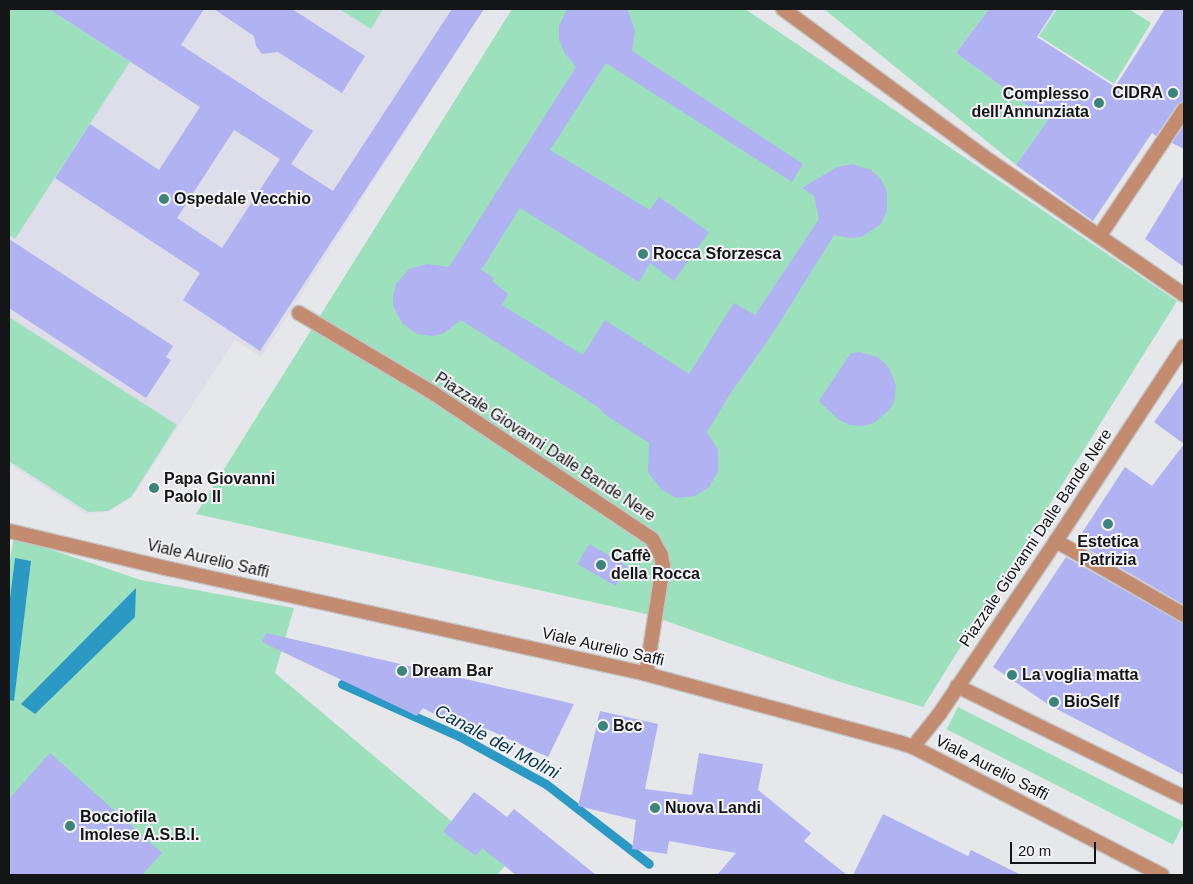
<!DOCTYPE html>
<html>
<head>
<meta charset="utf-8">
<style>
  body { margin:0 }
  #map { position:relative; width:1193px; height:884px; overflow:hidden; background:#e6e7ea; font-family:Helvetica,sans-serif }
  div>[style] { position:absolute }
  .built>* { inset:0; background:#dddee9 }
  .green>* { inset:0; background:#9de0bd; transform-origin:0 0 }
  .water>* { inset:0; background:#2c99c5 }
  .stream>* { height:9px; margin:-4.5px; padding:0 4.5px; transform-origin:4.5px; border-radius:4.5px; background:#2c99c5 }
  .building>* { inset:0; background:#b0b2f2; transform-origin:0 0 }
  .roads { filter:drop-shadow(1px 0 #c4c5c8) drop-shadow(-1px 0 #c4c5c8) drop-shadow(0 1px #c4c5c8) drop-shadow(0 -1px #c4c5c8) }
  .minor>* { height:14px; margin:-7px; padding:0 7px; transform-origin:7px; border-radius:7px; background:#c38b6f }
  .tertiary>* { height:14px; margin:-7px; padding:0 7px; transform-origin:7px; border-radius:7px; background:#c38b6f }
  .dots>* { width:14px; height:14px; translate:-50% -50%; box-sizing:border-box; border:2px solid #f4f4f8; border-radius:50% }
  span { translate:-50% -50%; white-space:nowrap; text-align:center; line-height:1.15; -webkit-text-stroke:4px #f4f4f8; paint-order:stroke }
  .poi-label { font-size:16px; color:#141516; font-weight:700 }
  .right { translate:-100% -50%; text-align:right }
  .left { translate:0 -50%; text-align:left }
  .street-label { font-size:16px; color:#141516 }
  .water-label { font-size:18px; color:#063648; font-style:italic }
  .frame { position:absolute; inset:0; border:10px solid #141516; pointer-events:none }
  .scale { position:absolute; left:1010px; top:842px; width:86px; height:22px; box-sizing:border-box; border:2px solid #141516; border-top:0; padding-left:6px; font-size:15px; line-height:18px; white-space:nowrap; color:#141516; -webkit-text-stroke:4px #f4f4f8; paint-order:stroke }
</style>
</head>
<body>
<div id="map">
  <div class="built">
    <div style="clip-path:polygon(9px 9px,484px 9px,261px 357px,235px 340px,132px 497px,108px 512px,86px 514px,9px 464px)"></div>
  </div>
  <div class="green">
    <div style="clip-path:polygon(9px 9px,49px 9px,130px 62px,15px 239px,9px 235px)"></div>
    <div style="clip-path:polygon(339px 9px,383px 9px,371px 29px)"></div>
    <div style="clip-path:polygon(512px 9px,745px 9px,1177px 301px,923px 707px,837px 681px,646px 614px,196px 514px)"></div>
    <div style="clip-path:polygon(824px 9px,989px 9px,956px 53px,1048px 120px,1016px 165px)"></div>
    <div style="clip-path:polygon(1057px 9px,1129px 9px,1151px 23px,1114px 84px,1039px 36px)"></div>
    <div style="clip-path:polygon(9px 317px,177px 425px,131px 497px,108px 511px,88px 512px,9px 461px)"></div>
    <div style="clip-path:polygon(14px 537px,141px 580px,294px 608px,275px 673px,505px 866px,497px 875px,9px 875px,9px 566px)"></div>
    <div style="left:958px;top:707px;width:254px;height:25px;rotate:27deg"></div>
  </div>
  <div class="water">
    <div style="clip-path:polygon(15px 558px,31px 561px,14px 701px,9px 700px,9px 606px)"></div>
    <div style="clip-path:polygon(136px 588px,135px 617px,35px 714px,21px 704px)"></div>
  </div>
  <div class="stream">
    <div style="left:342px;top:684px;width:128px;rotate:24deg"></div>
    <div style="left:459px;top:736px;width:99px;rotate:28.9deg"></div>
    <div style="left:546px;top:784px;width:130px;rotate:37.8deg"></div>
  </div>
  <div class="building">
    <div style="clip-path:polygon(evenodd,49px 9px,204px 9px,181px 45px,313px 131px,291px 164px,333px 191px,452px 9px,484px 9px,260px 351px,183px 300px,200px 273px,55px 178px,90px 124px,159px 170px,200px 107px,49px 9px,234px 130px,280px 159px,222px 248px,177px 218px,234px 130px)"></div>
    <div style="clip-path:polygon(214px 9px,292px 9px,365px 56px,342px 93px,278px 52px,262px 54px,256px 46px,254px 36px)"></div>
    <div style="clip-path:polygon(567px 9px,627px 9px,635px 30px,632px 51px,803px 164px,792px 182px,606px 63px,550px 150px,650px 210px,659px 197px,709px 232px,674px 281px,650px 263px,639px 282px,520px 208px,481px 270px,494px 278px,492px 281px,508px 294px,502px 305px,583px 355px,605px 320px,689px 374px,734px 303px,755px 315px,819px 219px,814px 196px,802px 188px,837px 167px,852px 164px,871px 170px,880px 178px,887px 191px,887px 211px,880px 225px,861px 237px,849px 238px,834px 235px,773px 333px,730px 394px,707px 432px,718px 450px,718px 472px,709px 487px,695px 496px,677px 498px,662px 490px,648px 472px,649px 443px,604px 414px,598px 407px,461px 320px,444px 333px,433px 336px,417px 334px,402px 323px,393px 306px,393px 296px,396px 284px,409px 269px,427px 264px,449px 267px,576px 67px,565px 54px,559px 40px,559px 26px)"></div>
    <div style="clip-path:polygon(989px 9px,1055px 9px,1037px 37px,1115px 87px,1165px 9px,1184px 9px,1184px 101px,1177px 105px,1156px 136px,1152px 133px,1093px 221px,1016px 165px,1048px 120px,956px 53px)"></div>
    <div style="clip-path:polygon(1184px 125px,1184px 149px,1172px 143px)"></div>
    <div style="clip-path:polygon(1184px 175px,1184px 267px,1145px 239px)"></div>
    <div style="clip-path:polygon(9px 239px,173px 346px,166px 357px,171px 360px,146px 398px,9px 308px)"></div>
    <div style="clip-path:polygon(860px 352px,877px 357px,884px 362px,889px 368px,896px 385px,894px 402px,890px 409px,874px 423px,862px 426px,850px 425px,839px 420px,819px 401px,851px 353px)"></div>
    <div style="clip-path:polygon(1184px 380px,1184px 605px,1076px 542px,1125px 467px,1152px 486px,1184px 444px,1154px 422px)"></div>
    <div style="left:589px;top:544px;width:44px;height:23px;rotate:30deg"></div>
    <div style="clip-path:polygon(1066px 557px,1184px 624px,1184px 775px,1049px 705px,993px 667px)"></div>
    <div style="clip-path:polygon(266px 633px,574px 704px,548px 757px,487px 729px,481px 739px,423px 708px,417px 716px,262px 642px)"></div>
    <div style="clip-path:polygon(600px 711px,658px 724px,645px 789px,692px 795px,699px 753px,763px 764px,758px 790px,811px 833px,804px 841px,847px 875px,717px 875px,736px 853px,669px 841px,667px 854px,632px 849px,636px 820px,578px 806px)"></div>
    <div style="clip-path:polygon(50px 753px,162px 853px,142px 875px,9px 875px,9px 799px)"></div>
    <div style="clip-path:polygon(474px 792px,507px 817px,514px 809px,596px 875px,516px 875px,482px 848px,476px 856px,443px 832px)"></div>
    <div style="clip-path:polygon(883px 814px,968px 856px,971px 850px,1021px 875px,853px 875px)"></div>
  </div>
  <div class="roads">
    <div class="minor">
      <div style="left:783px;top:9px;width:257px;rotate:36.3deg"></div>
      <div style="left:990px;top:161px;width:236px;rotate:34.6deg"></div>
      <div style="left:1100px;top:235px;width:151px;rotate:-56.1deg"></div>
      <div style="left:299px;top:313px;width:156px;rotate:30.8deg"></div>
      <div style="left:433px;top:393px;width:263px;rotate:33.7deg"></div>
      <div style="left:652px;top:539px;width:18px;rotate:61deg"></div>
      <div style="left:661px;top:555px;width:11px;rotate:80deg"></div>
      <div style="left:663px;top:566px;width:109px;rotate:98.9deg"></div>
      <div style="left:1056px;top:541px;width:148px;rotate:30deg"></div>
      <div style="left:957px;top:686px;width:253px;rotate:26.1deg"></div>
      <div style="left:913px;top:747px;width:43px;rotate:-51.5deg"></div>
      <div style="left:940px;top:713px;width:207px;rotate:-56deg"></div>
      <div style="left:1056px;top:541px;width:233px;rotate:-56.7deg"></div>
    </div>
    <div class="tertiary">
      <div style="left:9px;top:531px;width:165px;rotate:13.3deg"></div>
      <div style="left:170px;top:569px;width:487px;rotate:12.4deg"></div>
      <div style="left:646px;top:674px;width:261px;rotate:15.1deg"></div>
      <div style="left:898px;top:742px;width:16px;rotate:18deg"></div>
      <div style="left:913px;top:747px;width:280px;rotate:27.2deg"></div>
    </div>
  </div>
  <div class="dots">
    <div style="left:1173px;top:93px;background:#3d837c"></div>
    <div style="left:1099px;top:103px;background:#3d837c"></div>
    <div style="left:164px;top:199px;background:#3d837c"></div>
    <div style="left:643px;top:254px;background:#3d837c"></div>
    <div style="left:154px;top:488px;background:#3d837c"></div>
    <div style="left:1108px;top:524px;background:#3d837c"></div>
    <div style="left:601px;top:565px;background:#3d837c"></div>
    <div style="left:402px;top:671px;background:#3d837c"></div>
    <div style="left:1012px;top:675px;background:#3d837c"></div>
    <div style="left:1054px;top:702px;background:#3d837c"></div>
    <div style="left:603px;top:726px;background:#3d837c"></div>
    <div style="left:655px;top:808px;background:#3d837c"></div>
    <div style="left:70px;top:826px;background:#3d837c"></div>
  </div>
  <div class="poi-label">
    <span class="right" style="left:1163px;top:93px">CIDRA</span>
    <span class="right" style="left:1089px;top:103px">Complesso<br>dell'Annunziata</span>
    <span class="left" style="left:174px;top:199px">Ospedale Vecchio</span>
    <span class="left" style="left:653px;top:254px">Rocca Sforzesca</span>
    <span class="left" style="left:164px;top:488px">Papa Giovanni<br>Paolo II</span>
    <span style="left:1108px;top:551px">Estetica<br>Patrizia</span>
    <span class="left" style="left:611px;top:565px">Caffè<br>della Rocca</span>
    <span class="left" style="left:412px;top:671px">Dream Bar</span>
    <span class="left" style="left:1022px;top:675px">La voglia matta</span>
    <span class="left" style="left:1064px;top:702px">BioSelf</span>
    <span class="left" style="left:613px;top:726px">Bcc</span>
    <span class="left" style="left:665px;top:808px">Nuova Landi</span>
    <span class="left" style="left:80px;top:826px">Bocciofila<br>Imolese A.S.B.I.</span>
  </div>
  <div class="street-label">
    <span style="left:545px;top:447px;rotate:33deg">Piazzale Giovanni Dalle Bande Nere</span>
    <span style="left:1036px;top:538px;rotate:-56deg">Piazzale Giovanni Dalle Bande Nere</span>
    <span style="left:208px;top:559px;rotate:13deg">Viale Aurelio Saffi</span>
    <span style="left:603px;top:647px;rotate:13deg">Viale Aurelio Saffi</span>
    <span style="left:992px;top:768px;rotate:27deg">Viale Aurelio Saffi</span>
  </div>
  <div class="water-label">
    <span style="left:497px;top:742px;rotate:28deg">Canale dei Molini</span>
  </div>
  <div class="frame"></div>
  <div class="scale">20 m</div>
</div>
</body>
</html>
